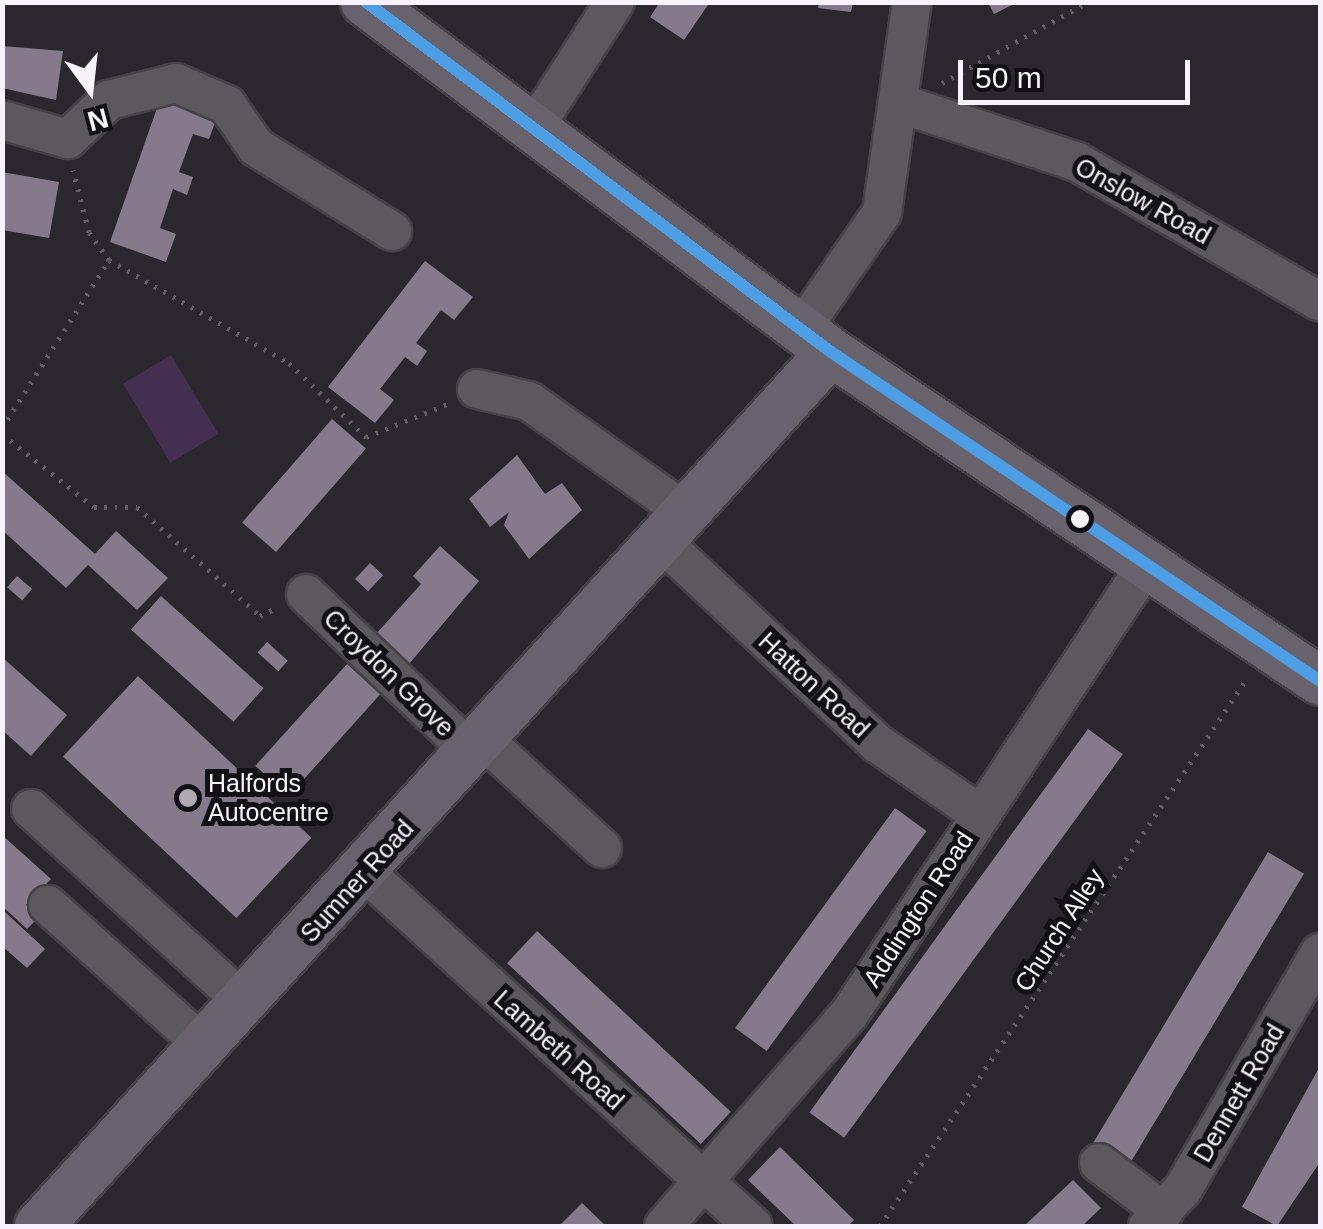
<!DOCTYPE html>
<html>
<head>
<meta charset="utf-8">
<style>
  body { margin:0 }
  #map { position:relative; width:1323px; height:1229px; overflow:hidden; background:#2b272e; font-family:Helvetica,sans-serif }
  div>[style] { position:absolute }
  .green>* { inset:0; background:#452f51; transform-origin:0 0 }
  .building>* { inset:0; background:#857a8b; transform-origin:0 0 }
  .path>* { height:5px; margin-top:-2.5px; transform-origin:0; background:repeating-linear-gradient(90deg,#615d62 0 2.5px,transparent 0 10.5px) }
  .roads { filter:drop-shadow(2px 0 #454247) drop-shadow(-2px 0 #454247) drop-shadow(0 2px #454247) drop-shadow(0 -2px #454247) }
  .minor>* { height:38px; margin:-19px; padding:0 19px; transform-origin:19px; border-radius:19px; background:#5c595e }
  .major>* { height:48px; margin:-24px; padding:0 24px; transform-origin:24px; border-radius:24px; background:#68626c }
  .bus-1>* { height:12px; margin:-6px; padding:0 6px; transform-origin:6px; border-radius:6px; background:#4d9ee5 }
  .dots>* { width:28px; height:28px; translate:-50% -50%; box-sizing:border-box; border:5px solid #120f15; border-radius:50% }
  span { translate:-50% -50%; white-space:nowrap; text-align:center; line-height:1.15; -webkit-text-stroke:10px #120f15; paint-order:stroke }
  .street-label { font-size:25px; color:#f7f2fb }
  .poi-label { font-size:25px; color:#f7f2fb }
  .left { translate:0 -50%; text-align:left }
  .frame { position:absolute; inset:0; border:5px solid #f7f2fb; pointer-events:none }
  .north { position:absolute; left:40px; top:40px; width:100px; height:100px; -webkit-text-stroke:8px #120f15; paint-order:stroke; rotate:165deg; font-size:28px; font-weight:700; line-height:40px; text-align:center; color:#f7f2fb }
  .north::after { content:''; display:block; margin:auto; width:35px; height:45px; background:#f7f2fb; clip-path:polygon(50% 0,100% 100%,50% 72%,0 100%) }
  .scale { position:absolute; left:958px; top:60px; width:232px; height:45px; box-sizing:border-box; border:5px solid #f7f2fb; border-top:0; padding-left:12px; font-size:30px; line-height:35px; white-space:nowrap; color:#f7f2fb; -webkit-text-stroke:8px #120f15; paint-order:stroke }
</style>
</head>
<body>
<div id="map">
  <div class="green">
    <div style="left:171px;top:355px;width:92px;height:56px;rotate:59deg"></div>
  </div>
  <div class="building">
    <div style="clip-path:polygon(660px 2px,710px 2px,684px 40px,650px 17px)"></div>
    <div style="clip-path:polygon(819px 2px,853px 2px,851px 12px,818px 8px)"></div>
    <div style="clip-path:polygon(988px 2px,1018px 2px,994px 14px)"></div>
    <div style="clip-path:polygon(2px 46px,63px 51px,56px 100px,2px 88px)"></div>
    <div style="clip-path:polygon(163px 91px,219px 112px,209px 139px,193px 134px,179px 172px,193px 177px,187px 195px,173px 189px,160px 228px,176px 234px,166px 262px,110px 242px)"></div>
    <div style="clip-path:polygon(2px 172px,59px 182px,49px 238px,2px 230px)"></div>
    <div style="clip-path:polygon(425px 261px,473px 297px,454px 320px,441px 310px,416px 343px,427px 351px,417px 366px,405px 357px,380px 389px,394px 400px,375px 423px,328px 387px)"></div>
    <div style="left:332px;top:419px;width:45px;height:137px;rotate:41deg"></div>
    <div style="clip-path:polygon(517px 455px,545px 494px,562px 483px,582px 510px,529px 559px,504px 525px,509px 512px,490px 527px,469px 499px)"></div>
    <div style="clip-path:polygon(2px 471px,95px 554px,116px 531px,168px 578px,137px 610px,88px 565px,66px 588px,2px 530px)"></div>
    <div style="clip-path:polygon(440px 546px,479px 581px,409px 664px,376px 634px,421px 584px,413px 576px)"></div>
    <div style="left:370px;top:563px;width:18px;height:22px;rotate:43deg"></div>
    <div style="left:17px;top:576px;width:20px;height:15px;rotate:41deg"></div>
    <div style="left:161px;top:596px;width:138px;height:45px;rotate:42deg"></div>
    <div style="left:267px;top:642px;width:28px;height:14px;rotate:42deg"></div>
    <div style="clip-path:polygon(2px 657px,67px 715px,31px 756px,2px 730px)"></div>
    <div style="left:347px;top:664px;width:45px;height:137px;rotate:42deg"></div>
    <div style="left:138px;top:676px;width:237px;height:110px;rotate:43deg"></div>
    <div style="left:1088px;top:729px;width:43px;height:474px;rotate:36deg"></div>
    <div style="left:895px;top:808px;width:39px;height:272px;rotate:36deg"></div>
    <div style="clip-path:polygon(2px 835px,51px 879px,26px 905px,39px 917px,27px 929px,2px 906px)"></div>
    <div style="left:1268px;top:852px;width:42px;height:339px;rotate:31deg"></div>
    <div style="clip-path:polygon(5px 912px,45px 949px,27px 968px,2px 946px)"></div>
    <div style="left:537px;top:931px;width:265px;height:44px;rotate:43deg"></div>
    <div style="clip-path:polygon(1320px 1066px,1320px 1162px,1277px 1226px,1242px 1207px)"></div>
    <div style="clip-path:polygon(780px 1147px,854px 1220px,848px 1226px,796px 1226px,748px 1180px)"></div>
    <div style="clip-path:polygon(1073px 1180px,1101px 1208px,1082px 1226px,1024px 1226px)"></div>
    <div style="clip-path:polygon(582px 1203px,606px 1226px,559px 1226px)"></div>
  </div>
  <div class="path">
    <div style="left:942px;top:83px;width:167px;rotate:-29deg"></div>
    <div style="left:109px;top:260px;width:207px;rotate:29.8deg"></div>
    <div style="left:289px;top:363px;width:107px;rotate:43.9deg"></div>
    <div style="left:366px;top:437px;width:91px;rotate:-22deg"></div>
    <div style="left:2px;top:428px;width:199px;rotate:-57.5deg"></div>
    <div style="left:109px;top:260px;width:34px;rotate:-126deg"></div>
    <div style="left:89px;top:232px;width:64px;rotate:-104.5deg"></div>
    <div style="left:2px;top:434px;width:117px;rotate:38.4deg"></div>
    <div style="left:94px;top:507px;width:43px"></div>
    <div style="left:137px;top:507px;width:164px;rotate:41.5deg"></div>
    <div style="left:260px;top:616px;width:18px;rotate:-27deg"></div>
    <div style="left:880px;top:1226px;width:661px;rotate:-56.17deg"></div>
  </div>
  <div class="roads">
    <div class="minor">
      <div style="left:898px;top:103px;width:188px;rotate:18.2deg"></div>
      <div style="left:1077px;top:162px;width:280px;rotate:29.9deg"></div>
      <div style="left:2px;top:120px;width:69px;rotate:16.1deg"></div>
      <div style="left:68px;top:139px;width:57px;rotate:-43.6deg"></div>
      <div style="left:109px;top:100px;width:69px;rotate:-14.2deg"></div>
      <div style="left:176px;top:83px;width:56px;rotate:23.3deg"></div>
      <div style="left:227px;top:105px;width:51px;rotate:55.4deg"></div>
      <div style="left:256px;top:147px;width:160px;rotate:31.7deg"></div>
      <div style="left:537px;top:123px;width:144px;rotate:-57.2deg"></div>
      <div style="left:801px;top:330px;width:143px;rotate:-55.5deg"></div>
      <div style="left:882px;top:212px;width:212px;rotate:-81.9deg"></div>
      <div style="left:477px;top:389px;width:53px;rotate:13deg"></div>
      <div style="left:529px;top:401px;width:190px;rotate:35.4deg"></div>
      <div style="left:660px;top:540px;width:299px;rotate:43.1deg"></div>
      <div style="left:878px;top:744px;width:125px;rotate:34.6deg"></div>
      <div style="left:306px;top:594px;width:231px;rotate:43.6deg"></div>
      <div style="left:484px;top:740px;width:160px;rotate:42.5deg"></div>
      <div style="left:31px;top:809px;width:289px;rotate:42.2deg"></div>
      <div style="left:365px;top:872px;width:525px;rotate:42.38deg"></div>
      <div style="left:48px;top:905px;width:212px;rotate:42.1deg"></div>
      <div style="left:1099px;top:1163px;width:81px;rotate:37deg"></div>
      <div style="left:664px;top:1226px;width:283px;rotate:-48.9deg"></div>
      <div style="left:850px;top:1013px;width:531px;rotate:-56.52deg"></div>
      <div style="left:1148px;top:1226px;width:51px;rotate:-46.6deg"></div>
      <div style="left:1183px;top:1189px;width:273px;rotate:-59.9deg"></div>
    </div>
    <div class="major">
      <div style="left:365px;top:2px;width:583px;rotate:36.91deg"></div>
      <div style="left:831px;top:352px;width:589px;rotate:33.93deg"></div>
      <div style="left:39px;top:1226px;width:1179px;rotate:-47.82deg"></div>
    </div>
  </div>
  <div class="bus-1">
    <div style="left:366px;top:2px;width:582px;rotate:36.97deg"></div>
    <div style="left:831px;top:352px;width:589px;rotate:33.93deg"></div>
  </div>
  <div class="dots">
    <div style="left:1080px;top:519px;background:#f7f2fb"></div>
    <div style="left:188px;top:798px;background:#b0abb3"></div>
  </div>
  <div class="street-label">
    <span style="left:1143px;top:201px;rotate:29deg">Onslow Road</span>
    <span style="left:389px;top:673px;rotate:44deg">Croydon Grove</span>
    <span style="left:814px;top:685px;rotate:43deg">Hatton Road</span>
    <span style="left:357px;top:881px;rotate:-48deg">Sumner Road</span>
    <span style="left:918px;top:909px;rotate:-57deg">Addington Road</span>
    <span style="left:1059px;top:930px;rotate:-57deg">Church Alley</span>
    <span style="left:559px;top:1050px;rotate:42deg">Lambeth Road</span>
    <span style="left:1239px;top:1093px;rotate:-60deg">Dennett Road</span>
  </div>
  <div class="poi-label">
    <span class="left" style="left:208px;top:798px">Halfords<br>Autocentre</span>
  </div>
  <div class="frame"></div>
  <div class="north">N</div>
  <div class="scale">50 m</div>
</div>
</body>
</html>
